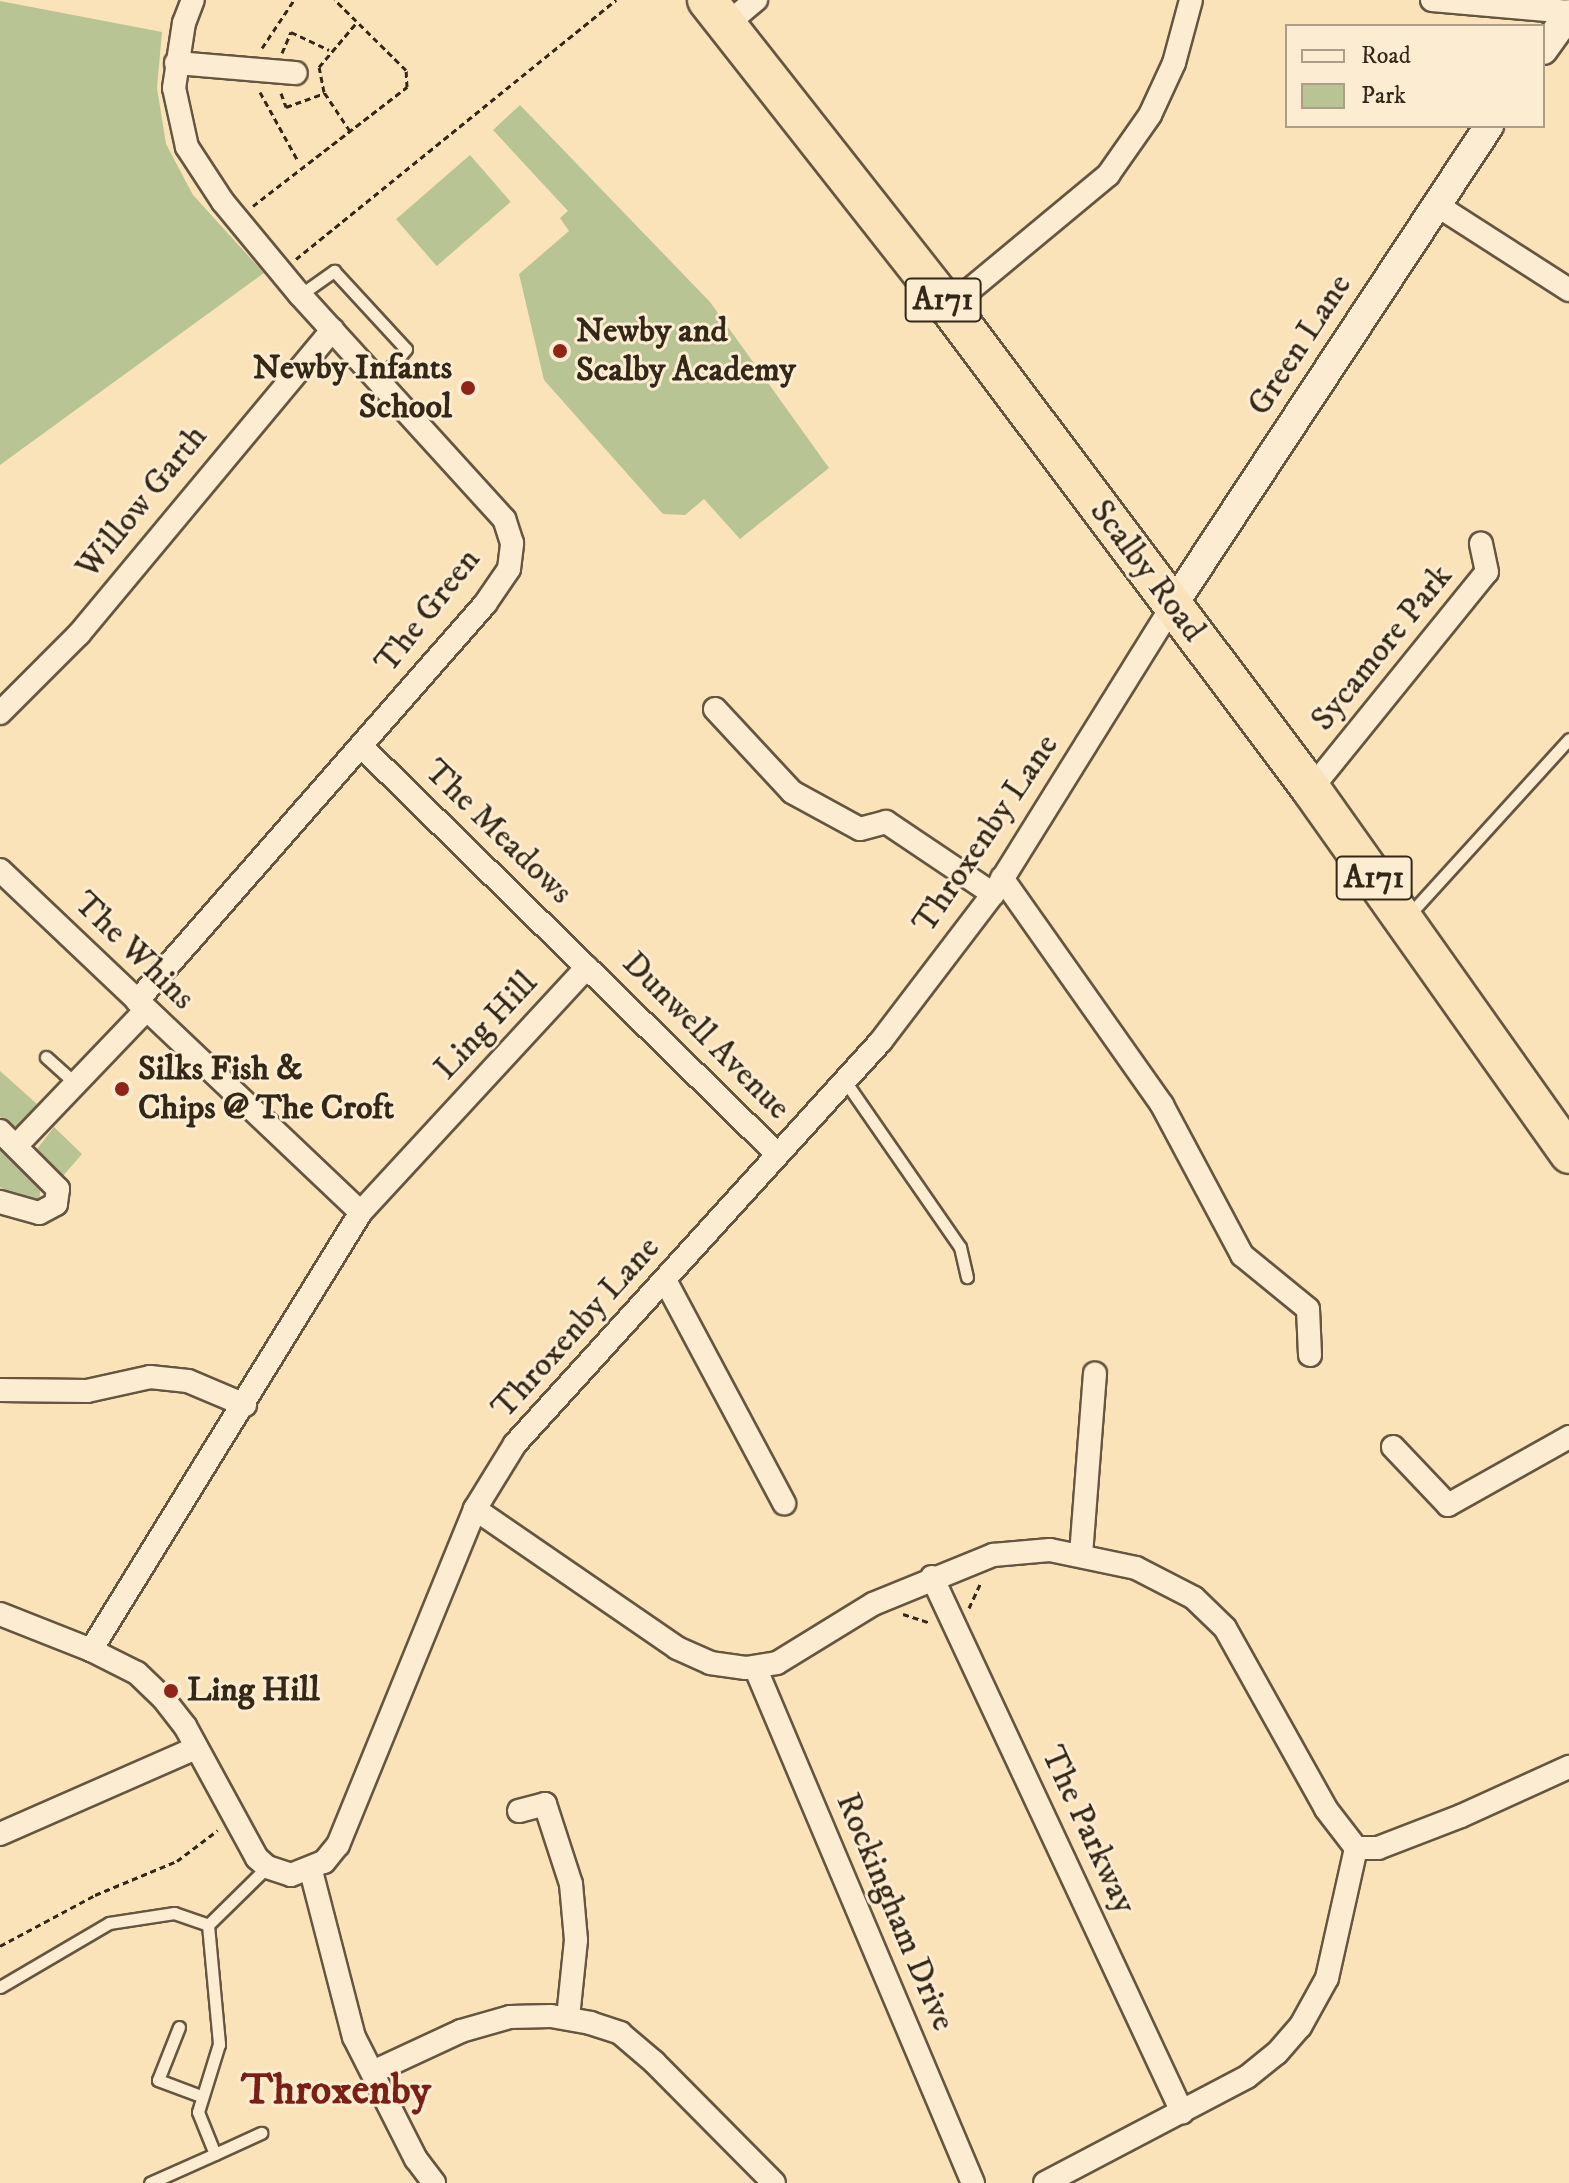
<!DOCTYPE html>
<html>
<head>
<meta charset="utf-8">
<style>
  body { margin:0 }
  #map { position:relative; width:1569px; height:2183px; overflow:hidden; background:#fae2b9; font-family:"IM FELL DW Pica",serif }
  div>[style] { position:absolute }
  .green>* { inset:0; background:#b8c494; transform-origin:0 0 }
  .path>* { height:3px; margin-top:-1.5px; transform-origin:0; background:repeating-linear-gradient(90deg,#332818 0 6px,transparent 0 10px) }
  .roads { filter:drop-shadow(2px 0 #655640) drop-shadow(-2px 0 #655640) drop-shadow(0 2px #655640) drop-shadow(0 -2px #655640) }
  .service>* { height:11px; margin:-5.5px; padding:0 5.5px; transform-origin:5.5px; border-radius:5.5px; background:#fcecd2 }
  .minor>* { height:22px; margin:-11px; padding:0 11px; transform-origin:11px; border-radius:11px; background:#fcecd2 }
  .tertiary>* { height:28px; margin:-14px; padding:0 14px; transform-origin:14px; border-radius:14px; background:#fcecd2 }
  .trunk>* { height:38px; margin:-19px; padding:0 19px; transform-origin:19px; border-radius:19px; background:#fae2b9 }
  .dots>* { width:22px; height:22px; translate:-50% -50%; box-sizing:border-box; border:4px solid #fcecd2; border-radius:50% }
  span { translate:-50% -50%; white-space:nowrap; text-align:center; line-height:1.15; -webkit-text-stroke:6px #fcecd2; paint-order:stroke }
  .shield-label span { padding:2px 6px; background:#fcecd2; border:2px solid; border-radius:6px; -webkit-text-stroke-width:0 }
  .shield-label { font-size:32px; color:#332818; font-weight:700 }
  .poi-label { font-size:34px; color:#332818; font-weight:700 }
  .left { translate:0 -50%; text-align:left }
  .right { translate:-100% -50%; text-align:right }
  .street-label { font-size:34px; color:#332818 }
  .district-label { font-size:42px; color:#7a1f14; font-weight:700 }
  .legend { position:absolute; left:1285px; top:24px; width:260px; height:104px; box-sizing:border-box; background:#fcecd2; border:2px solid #ac9e88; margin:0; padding:10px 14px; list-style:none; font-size:24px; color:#332818 }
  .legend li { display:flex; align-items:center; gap:16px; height:40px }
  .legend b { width:40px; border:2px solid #ac9e88 }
</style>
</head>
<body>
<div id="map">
  <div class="green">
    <div style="clip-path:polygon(0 1px,162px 32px,157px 88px,166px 144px,193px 195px,264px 273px,0 465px)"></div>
    <div style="clip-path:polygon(520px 105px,710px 302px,829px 468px,740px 539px,704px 499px,685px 515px,663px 514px,544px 380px,519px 274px,569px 231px,560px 218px,568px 211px,493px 130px)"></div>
    <div style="left:470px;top:155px;width:62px;height:98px;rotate:49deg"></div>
    <div style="clip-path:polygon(0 1071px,37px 1104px,18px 1126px,10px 1127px,0 1117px)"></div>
    <div style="clip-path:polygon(54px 1127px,82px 1154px,62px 1177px,37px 1149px)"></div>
    <div style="clip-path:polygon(0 1145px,41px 1185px,39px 1201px,31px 1202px,0 1187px)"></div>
  </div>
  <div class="path">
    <div style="left:262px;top:48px;width:58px;rotate:-56.3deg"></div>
    <div style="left:282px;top:53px;width:23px;rotate:-67deg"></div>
    <div style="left:291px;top:32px;width:42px;rotate:25.3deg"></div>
    <div style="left:260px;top:92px;width:77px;rotate:61.1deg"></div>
    <div style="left:281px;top:93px;width:15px;rotate:70deg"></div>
    <div style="left:286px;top:107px;width:41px;rotate:-19.7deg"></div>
    <div style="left:350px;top:131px;width:47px;rotate:-123.7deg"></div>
    <div style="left:324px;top:92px;width:25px;rotate:-101deg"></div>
    <div style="left:319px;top:67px;width:59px;rotate:-49.8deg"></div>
    <div style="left:253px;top:206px;width:195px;rotate:-37.7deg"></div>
    <div style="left:407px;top:87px;width:17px;rotate:-93deg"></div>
    <div style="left:406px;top:70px;width:100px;rotate:-135.4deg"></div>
    <div style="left:296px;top:259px;width:412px;rotate:-39deg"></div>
    <div style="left:969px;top:1608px;width:29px;rotate:-65deg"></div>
    <div style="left:903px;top:1614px;width:28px;rotate:18deg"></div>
    <div style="left:0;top:1946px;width:108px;rotate:-28.2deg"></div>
    <div style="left:95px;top:1895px;width:89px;rotate:-22.5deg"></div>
    <div style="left:177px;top:1861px;width:51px;rotate:-37.1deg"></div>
  </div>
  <div class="roads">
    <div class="service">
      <div style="left:300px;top:295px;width:42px;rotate:-35.2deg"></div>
      <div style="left:334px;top:271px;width:106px;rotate:47.3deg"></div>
      <div style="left:406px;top:349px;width:40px;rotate:130deg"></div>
      <div style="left:1408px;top:916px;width:239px;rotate:-47.7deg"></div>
      <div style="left:46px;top:1057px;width:40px;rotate:42deg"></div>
      <div style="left:845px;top:1081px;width:202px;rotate:55.3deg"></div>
      <div style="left:960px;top:1247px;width:31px;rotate:77deg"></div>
      <div style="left:208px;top:1925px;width:83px;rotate:-44.5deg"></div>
      <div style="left:0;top:1987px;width:126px;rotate:-30.4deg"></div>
      <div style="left:109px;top:1923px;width:66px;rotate:-8.7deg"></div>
      <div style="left:174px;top:1913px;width:36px;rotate:19deg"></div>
      <div style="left:208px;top:1925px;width:120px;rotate:84.7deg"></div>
      <div style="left:219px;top:2044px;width:71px;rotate:107.2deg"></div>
      <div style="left:198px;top:2112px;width:45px;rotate:68deg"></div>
      <div style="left:215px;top:2154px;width:71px;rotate:156deg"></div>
      <div style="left:179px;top:2027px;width:57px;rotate:111.6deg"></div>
      <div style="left:158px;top:2080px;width:46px;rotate:20.4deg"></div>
      <div style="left:215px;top:2154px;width:51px;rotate:-24.5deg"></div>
    </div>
    <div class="minor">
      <div style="left:1432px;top:0;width:138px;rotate:5deg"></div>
      <div style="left:727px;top:24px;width:38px;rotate:-40deg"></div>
      <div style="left:176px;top:63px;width:120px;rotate:4.8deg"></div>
      <div style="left:1435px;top:204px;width:159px;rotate:32.7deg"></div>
      <div style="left:949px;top:307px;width:207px;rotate:-39.7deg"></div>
      <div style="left:1108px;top:175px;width:73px;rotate:-55deg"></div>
      <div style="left:1150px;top:115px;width:57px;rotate:-65.2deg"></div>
      <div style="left:1174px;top:63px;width:65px;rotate:-74.9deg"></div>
      <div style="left:715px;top:709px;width:113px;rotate:47.1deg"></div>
      <div style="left:792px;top:792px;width:77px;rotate:28.6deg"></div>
      <div style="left:860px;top:829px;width:27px;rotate:-15deg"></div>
      <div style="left:886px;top:822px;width:129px;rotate:33.9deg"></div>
      <div style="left:0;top:713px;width:112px;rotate:-45deg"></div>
      <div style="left:79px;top:634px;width:396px;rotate:-50.2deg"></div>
      <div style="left:361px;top:746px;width:583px;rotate:44.44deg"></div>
      <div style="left:1311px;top:789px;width:279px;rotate:-51deg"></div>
      <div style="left:1487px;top:572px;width:29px;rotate:-102deg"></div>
      <div style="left:0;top:870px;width:497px;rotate:43.5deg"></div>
      <div style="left:1002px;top:878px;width:278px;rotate:54.8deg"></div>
      <div style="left:1162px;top:1105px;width:170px;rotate:61.9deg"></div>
      <div style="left:1242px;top:1255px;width:85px;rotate:39.3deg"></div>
      <div style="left:1308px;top:1309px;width:46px;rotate:87.5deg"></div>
      <div style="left:137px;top:1001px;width:528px;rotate:-48.76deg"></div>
      <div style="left:485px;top:604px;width:42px;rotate:-55.6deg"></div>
      <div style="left:509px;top:569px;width:26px;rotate:-83deg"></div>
      <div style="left:512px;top:543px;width:25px;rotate:-108deg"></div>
      <div style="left:504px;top:519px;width:303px;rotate:-132.3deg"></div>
      <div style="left:300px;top:295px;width:121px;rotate:-129.6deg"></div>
      <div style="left:223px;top:202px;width:66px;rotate:-123.2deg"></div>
      <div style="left:187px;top:147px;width:60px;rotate:-102.4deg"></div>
      <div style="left:174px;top:88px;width:66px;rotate:-81.3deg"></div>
      <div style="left:184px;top:23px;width:25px;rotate:-69deg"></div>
      <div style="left:0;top:1131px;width:82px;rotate:45deg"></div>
      <div style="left:58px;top:1189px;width:15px;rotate:98deg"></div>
      <div style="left:56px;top:1204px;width:19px;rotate:152deg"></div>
      <div style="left:39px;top:1213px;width:41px;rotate:-164.2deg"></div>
      <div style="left:17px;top:1145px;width:187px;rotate:-46.3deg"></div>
      <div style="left:666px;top:1282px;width:251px;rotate:61.9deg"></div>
      <div style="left:0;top:1390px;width:87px;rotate:0.7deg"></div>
      <div style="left:87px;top:1391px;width:65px;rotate:-12.5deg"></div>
      <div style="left:150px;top:1377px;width:38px;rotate:6deg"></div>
      <div style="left:188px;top:1381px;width:62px;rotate:22.8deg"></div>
      <div style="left:1393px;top:1447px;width:80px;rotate:46.5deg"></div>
      <div style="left:1448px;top:1505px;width:139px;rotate:-29.3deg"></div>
      <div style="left:475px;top:1509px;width:245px;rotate:34.5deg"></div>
      <div style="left:677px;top:1648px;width:36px;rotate:24deg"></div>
      <div style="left:710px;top:1663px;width:36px;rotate:8deg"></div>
      <div style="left:746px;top:1668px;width:31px;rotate:-9deg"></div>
      <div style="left:777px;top:1663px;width:113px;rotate:-31.6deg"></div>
      <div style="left:873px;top:1604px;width:130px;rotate:-22.2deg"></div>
      <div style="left:993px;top:1555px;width:57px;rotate:-5deg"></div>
      <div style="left:1050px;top:1550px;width:88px;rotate:11.8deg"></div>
      <div style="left:1136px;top:1568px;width:65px;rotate:27.3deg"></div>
      <div style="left:1194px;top:1598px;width:43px;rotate:44.1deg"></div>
      <div style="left:1225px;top:1628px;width:207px;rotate:60.8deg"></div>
      <div style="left:1326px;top:1809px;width:49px;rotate:52.4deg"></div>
      <div style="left:1356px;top:1848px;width:22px"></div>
      <div style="left:1378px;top:1848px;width:89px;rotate:-21.1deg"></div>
      <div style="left:1461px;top:1816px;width:119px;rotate:-24.4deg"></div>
      <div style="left:1081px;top:1555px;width:182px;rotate:-85.6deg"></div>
      <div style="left:932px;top:1577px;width:591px;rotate:64.95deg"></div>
      <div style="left:0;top:1614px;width:98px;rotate:21.6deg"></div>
      <div style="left:91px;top:1650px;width:51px;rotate:26.6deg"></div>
      <div style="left:137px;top:1673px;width:36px;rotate:44deg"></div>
      <div style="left:163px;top:1698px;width:36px;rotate:52deg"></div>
      <div style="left:185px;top:1726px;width:150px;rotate:61.4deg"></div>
      <div style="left:257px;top:1858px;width:13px;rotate:42deg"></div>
      <div style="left:267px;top:1867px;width:25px;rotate:18deg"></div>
      <div style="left:291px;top:1875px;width:35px;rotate:-22deg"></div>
      <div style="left:324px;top:1862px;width:22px;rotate:-51deg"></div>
      <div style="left:338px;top:1845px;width:363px;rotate:-67.8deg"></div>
      <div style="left:475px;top:1509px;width:76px;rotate:-58.4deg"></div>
      <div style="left:515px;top:1444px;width:544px;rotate:-47.75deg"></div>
      <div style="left:881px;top:1041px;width:185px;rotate:-52.7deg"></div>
      <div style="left:993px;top:894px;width:340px;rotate:-58.1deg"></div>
      <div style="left:91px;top:1650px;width:515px;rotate:-58.35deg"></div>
      <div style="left:361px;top:1212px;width:333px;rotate:-47.3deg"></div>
      <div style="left:755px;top:1667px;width:560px;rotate:67.1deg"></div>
      <div style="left:519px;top:1811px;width:27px;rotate:-15deg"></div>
      <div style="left:545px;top:1804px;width:84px;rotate:72deg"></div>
      <div style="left:571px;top:1884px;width:56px;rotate:84.9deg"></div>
      <div style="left:576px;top:1940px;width:78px;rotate:95.9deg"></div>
      <div style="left:0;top:1834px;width:214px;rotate:-23.7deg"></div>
      <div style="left:311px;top:1871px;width:171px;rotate:75.5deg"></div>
      <div style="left:354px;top:2037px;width:137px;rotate:63.1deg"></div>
      <div style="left:416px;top:2159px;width:30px;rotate:53deg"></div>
      <div style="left:375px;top:2071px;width:95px;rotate:-24.9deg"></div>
      <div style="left:461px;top:2031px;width:51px;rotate:-15.9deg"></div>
      <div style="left:510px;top:2017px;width:41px;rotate:-1.4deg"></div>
      <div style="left:551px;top:2016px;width:40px;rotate:10deg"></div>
      <div style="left:590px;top:2023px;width:32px;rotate:18deg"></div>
      <div style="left:620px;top:2033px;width:45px;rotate:40.5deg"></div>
      <div style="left:654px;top:2062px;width:170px;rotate:45.2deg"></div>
      <div style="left:1045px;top:2183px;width:228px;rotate:-27.7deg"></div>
      <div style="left:1247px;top:2077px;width:38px;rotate:-39deg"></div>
      <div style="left:1277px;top:2053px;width:35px;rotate:-49deg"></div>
      <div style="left:1300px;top:2027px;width:56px;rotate:-61.1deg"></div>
      <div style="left:1327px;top:1978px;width:133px;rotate:-77.4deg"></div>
    </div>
    <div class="tertiary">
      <div style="left:1543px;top:50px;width:44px;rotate:-54.2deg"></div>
      <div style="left:1173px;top:605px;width:574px;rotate:-56.59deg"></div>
    </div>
    <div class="trunk">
      <div style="left:707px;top:0;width:391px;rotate:51.8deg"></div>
      <div style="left:949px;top:307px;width:603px;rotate:53.09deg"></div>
      <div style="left:1311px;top:789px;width:447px;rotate:54.7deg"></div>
    </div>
  </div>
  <div class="dots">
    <div style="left:560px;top:351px;background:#8f2418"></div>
    <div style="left:468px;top:388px;background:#8f2418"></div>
    <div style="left:122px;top:1089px;background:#8f2418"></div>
    <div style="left:171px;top:1691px;background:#8f2418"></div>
  </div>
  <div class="shield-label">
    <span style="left:943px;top:300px">A171</span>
    <span style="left:1374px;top:878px">A171</span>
  </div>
  <div class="poi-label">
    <span class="left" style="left:576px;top:351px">Newby and<br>Scalby Academy</span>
    <span class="right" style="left:452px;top:388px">Newby Infants<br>School</span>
    <span class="left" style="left:138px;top:1089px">Silks Fish &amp;<br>Chips @ The Croft</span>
    <span class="left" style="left:187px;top:1691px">Ling Hill</span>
  </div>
  <div class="street-label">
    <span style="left:1300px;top:345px;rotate:-57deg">Green Lane</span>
    <span style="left:142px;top:502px;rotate:-51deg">Willow Garth</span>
    <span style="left:1147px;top:571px;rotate:53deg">Scalby Road</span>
    <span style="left:428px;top:611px;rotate:-52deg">The Green</span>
    <span style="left:1382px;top:648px;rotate:-51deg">Sycamore Park</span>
    <span style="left:498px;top:832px;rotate:44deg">The Meadows</span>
    <span style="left:986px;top:834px;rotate:-56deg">Throxenby Lane</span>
    <span style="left:134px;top:951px;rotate:44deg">The Whins</span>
    <span style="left:486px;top:1026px;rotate:-47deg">Ling Hill</span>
    <span style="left:706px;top:1036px;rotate:45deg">Dunwell Avenue</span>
    <span style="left:576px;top:1328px;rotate:-48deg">Throxenby Lane</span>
    <span style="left:1088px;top:1830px;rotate:65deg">The Parkway</span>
    <span style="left:895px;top:1912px;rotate:67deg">Rockingham Drive</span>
  </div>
  <div class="district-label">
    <span style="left:336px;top:2091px">Throxenby</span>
  </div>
  <ul class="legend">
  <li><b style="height:10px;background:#fcecd2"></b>Road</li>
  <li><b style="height:22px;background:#b8c494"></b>Park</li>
  </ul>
</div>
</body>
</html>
